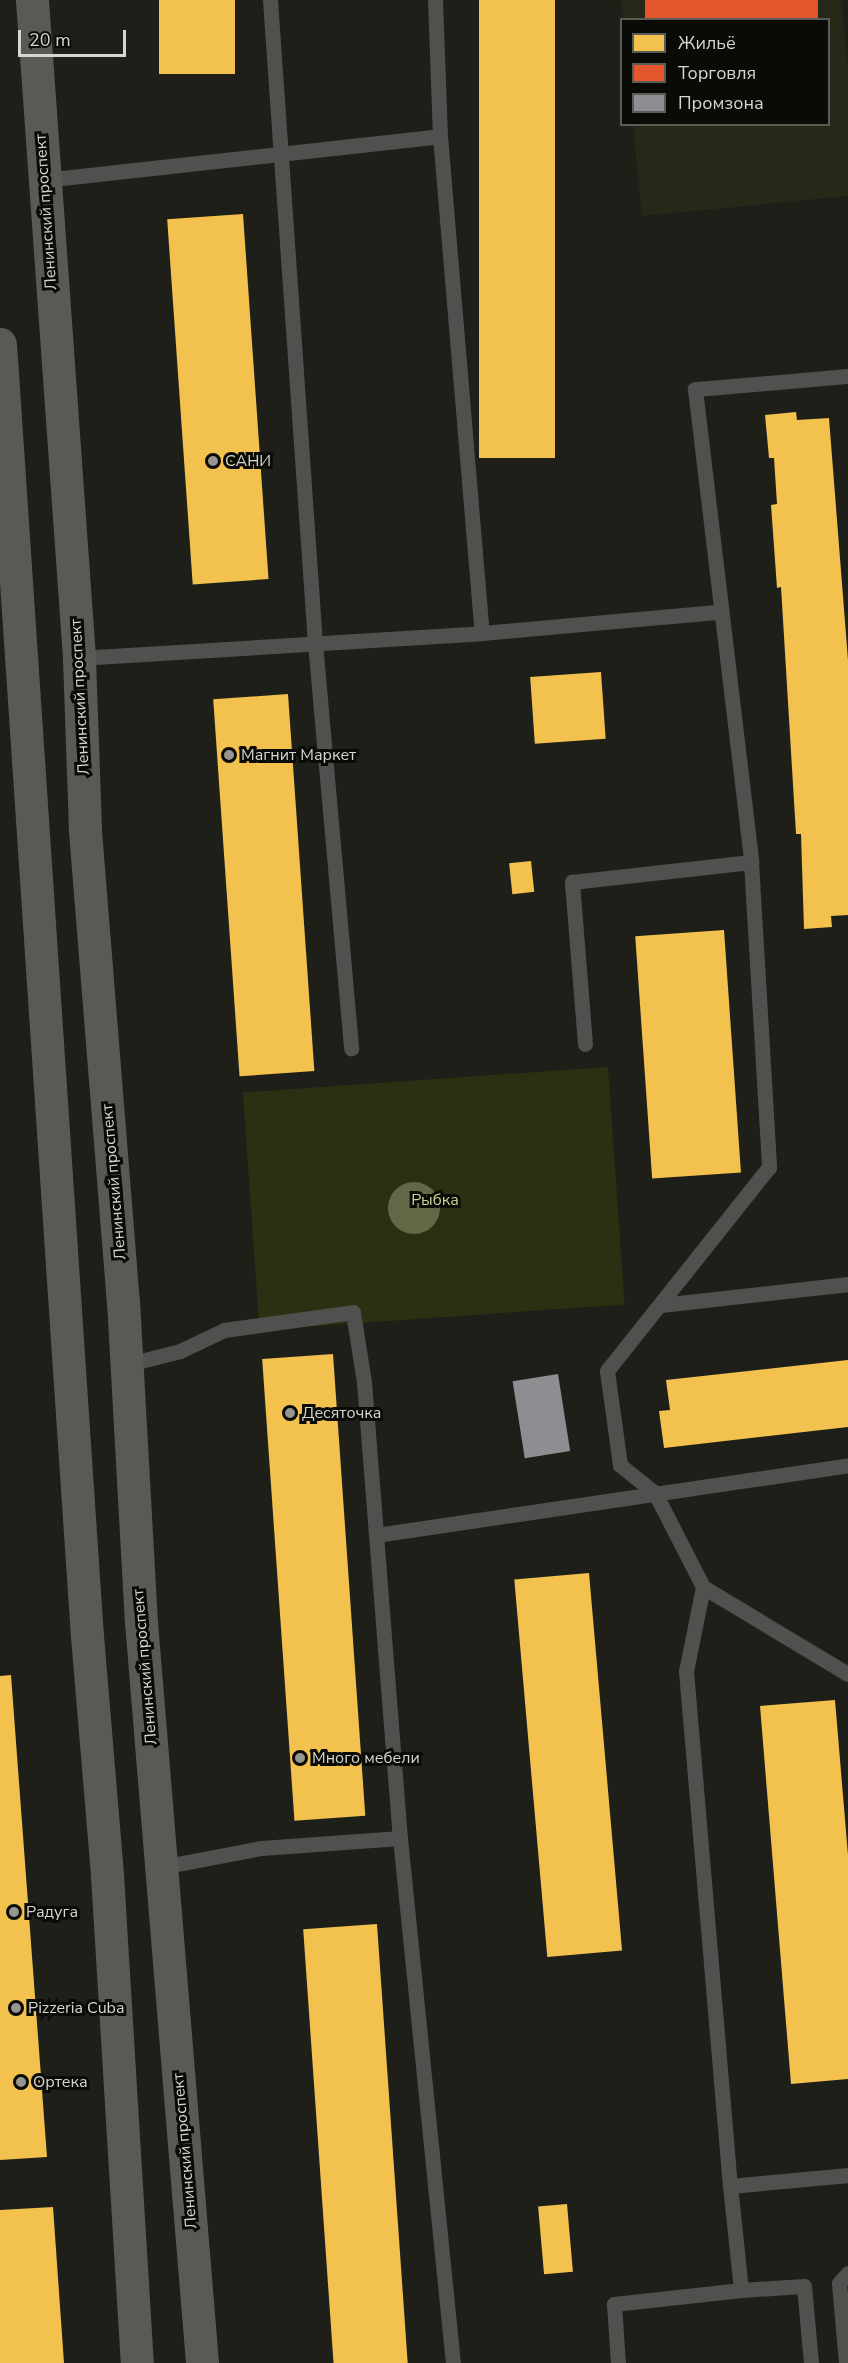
<!DOCTYPE html>
<html>
<head>
<meta charset="utf-8">
<style>
  body { margin:0 }
  #map { position:relative; width:848px; height:2363px; overflow:hidden; background:#1e1f19; font-family:"Nunito Sans",sans-serif }
  div>[style] { position:absolute }
  .built>* { inset:0; background:#272918 }
  .green>* { inset:0; background:#2c2f11; transform-origin:0 0 }
  .water>* { inset:0; background:#626746 }
  .round { border-radius:50% }
  .homes>* { inset:0; background:#f2c14e; transform-origin:0 0 }
  .shops>* { inset:0; background:#e4572e; transform-origin:0 0 }
  .industry>* { inset:0; background:#8d8d92; transform-origin:0 0 }
  .service>* { height:15px; margin:-7.5px; padding:0 7.5px; transform-origin:7.5px; border-radius:7.5px; background:#50514e }
  .primary>* { height:33px; margin:-16.5px; padding:0 16.5px; transform-origin:16.5px; border-radius:16.5px; background:#595a56 }
  .dots>* { width:16px; height:16px; translate:-50% -50%; box-sizing:border-box; border:3px solid #0a0b06; border-radius:50% }
  span { translate:-50% -50%; white-space:nowrap; text-align:center; line-height:1.15; -webkit-text-stroke:6px #0a0b06; paint-order:stroke }
  .street-label { font-size:16px; color:#d5d6cf }
  .poi-label { font-size:16px; color:#d5d6cf }
  .left { translate:0 -50%; text-align:left }
  .park-label { font-size:16px; color:#c8d193 }
  .legend { position:absolute; left:620px; top:18px; width:210px; height:108px; box-sizing:border-box; background:#0a0b06; border:2px solid #5b5c56; margin:0; padding:8px 10px; list-style:none; font-size:18px; color:#d5d6cf }
  .legend li { display:flex; align-items:center; gap:12px; height:30px }
  .legend b { width:30px; border:2px solid #5b5c56 }
  .scale { position:absolute; left:18px; top:30px; width:108px; height:27px; box-sizing:border-box; border:3px solid #d5d6cf; border-top:0; padding-left:8px; font-size:18px; line-height:21px; white-space:nowrap; color:#d5d6cf; -webkit-text-stroke:4px #0a0b06; paint-order:stroke }
</style>
</head>
<body>
<div id="map">
  <div class="built">
    <div style="clip-path:polygon(621px 0,841px 0,848px 68px,848px 196px,642px 216px,633px 125px,828px 124px,828px 20px,623px 19px)"></div>
  </div>
  <div class="green">
    <div style="left:608px;top:1067px;width:238px;height:366px;rotate:86deg"></div>
  </div>
  <div class="water">
    <div class="round" style="left:388px;top:1182px;width:52px;height:52px"></div>
  </div>
  <div class="homes">
    <div style="left:159px;top:0;width:76px;height:74px"></div>
    <div style="left:479px;top:0;width:76px;height:458px"></div>
    <div style="left:243px;top:214px;width:366px;height:76px;rotate:86deg"></div>
    <div style="clip-path:polygon(796px 412px,797px 420px,829px 418px,848px 660px,848px 915px,831px 916px,832px 927px,804px 929px,801px 834px,796px 834px,781px 587px,777px 588px,771px 505px,777px 504px,774px 458px,769px 458px,765px 415px)"></div>
    <div style="left:601px;top:672px;width:67px;height:71px;rotate:86deg"></div>
    <div style="left:288px;top:694px;width:378px;height:75px;rotate:86deg"></div>
    <div style="left:531px;top:861px;width:31px;height:22px;rotate:84deg"></div>
    <div style="left:724px;top:930px;width:243px;height:89px;rotate:86deg"></div>
    <div style="left:333px;top:1354px;width:463px;height:71px;rotate:86deg"></div>
    <div style="clip-path:polygon(848px 1360px,848px 1427px,664px 1448px,659px 1411px,670px 1410px,666px 1380px)"></div>
    <div style="left:550px;top:1391px;width:50px;height:27px;rotate:82deg"></div>
    <div style="left:589px;top:1573px;width:379px;height:75px;rotate:85deg"></div>
    <div style="clip-path:polygon(11px 1675px,47px 2157px,0 2160px,0 1676px)"></div>
    <div style="clip-path:polygon(835px 1700px,848px 1855px,848px 2079px,791px 2084px,760px 1706px)"></div>
    <div style="left:377px;top:1924px;width:440px;height:74px;rotate:86deg"></div>
    <div style="left:567px;top:2204px;width:68px;height:29px;rotate:85deg"></div>
    <div style="clip-path:polygon(53px 2207px,64px 2363px,0 2363px,0 2210px)"></div>
  </div>
  <div class="shops">
    <div style="left:645px;top:0;width:173px;height:20px"></div>
  </div>
  <div class="industry">
    <div style="left:558px;top:1374px;width:78px;height:46px;rotate:81deg"></div>
  </div>
  <div class="service">
    <div style="left:270px;top:0;width:645px;rotate:86deg"></div>
    <div style="left:315px;top:643px;width:407px;rotate:84.9deg"></div>
    <div style="left:435px;top:0;width:136px;rotate:87.9deg"></div>
    <div style="left:440px;top:136px;width:499px;rotate:85.2deg"></div>
    <div style="left:44px;top:180px;width:398px;rotate:-6.3deg"></div>
    <div style="left:848px;top:376px;width:154px;rotate:175.1deg"></div>
    <div style="left:695px;top:389px;width:476px;rotate:83.2deg"></div>
    <div style="left:751px;top:862px;width:306px;rotate:86.6deg"></div>
    <div style="left:769px;top:1167px;width:260px;rotate:128.5deg"></div>
    <div style="left:607px;top:1371px;width:95px;rotate:82.1deg"></div>
    <div style="left:620px;top:1465px;width:45px;rotate:38.7deg"></div>
    <div style="left:655px;top:1493px;width:106px;rotate:62.9deg"></div>
    <div style="left:703px;top:1587px;width:169px;rotate:31deg"></div>
    <div style="left:79px;top:658px;width:404px;rotate:-3.5deg"></div>
    <div style="left:482px;top:633px;width:238px;rotate:-5.1deg"></div>
    <div style="left:585px;top:1044px;width:163px;rotate:-94.6deg"></div>
    <div style="left:572px;top:882px;width:180px;rotate:-6.4deg"></div>
    <div style="left:661px;top:1305px;width:188px;rotate:-6.4deg"></div>
    <div style="left:125px;top:1365px;width:57px;rotate:-14.3deg"></div>
    <div style="left:180px;top:1351px;width:49px;rotate:-25.5deg"></div>
    <div style="left:224px;top:1330px;width:130px;rotate:-7.9deg"></div>
    <div style="left:353px;top:1312px;width:71px;rotate:81.1deg"></div>
    <div style="left:364px;top:1382px;width:457px;rotate:85.5deg"></div>
    <div style="left:400px;top:1838px;width:139px;rotate:175.9deg"></div>
    <div style="left:261px;top:1848px;width:102px;rotate:169.2deg"></div>
    <div style="left:376px;top:1535px;width:477px;rotate:-8.4deg"></div>
    <div style="left:703px;top:1587px;width:86px;rotate:101.4deg"></div>
    <div style="left:686px;top:1671px;width:517px;rotate:85.12deg"></div>
    <div style="left:400px;top:1838px;width:528px;rotate:84.24deg"></div>
    <div style="left:618px;top:2363px;width:59px;rotate:-93.9deg"></div>
    <div style="left:614px;top:2304px;width:128px;rotate:-6.3deg"></div>
    <div style="left:811px;top:2363px;width:77px;rotate:-95.2deg"></div>
    <div style="left:804px;top:2286px;width:63px;rotate:176.4deg"></div>
    <div style="left:741px;top:2290px;width:105px;rotate:-96deg"></div>
    <div style="left:730px;top:2186px;width:119px;rotate:-5.3deg"></div>
    <div style="left:846px;top:2363px;width:80px;rotate:-95deg"></div>
    <div style="left:839px;top:2283px;width:13px;rotate:-48deg"></div>
  </div>
  <div class="primary">
    <div style="left:32px;top:0;width:660px;rotate:85.91deg"></div>
    <div style="left:79px;top:658px;width:173px;rotate:88deg"></div>
    <div style="left:85px;top:831px;width:472px;rotate:85.4deg"></div>
    <div style="left:123px;top:1301px;width:322px;rotate:86.8deg"></div>
    <div style="left:141px;top:1622px;width:744px;rotate:85.29deg"></div>
    <div style="left:0;top:344px;width:1295px;rotate:86.15deg"></div>
    <div style="left:87px;top:1636px;width:240px;rotate:85.2deg"></div>
    <div style="left:107px;top:1875px;width:489px;rotate:86.5deg"></div>
  </div>
  <div class="dots">
    <div style="left:213px;top:461px;background:#95968f"></div>
    <div style="left:229px;top:755px;background:#95968f"></div>
    <div style="left:290px;top:1413px;background:#95968f"></div>
    <div style="left:300px;top:1758px;background:#95968f"></div>
    <div style="left:14px;top:1912px;background:#95968f"></div>
    <div style="left:16px;top:2008px;background:#95968f"></div>
    <div style="left:21px;top:2082px;background:#95968f"></div>
  </div>
  <div class="street-label">
    <span style="left:46px;top:212px;rotate:-94deg">Ленинский проспект</span>
    <span style="left:80px;top:697px;rotate:-93deg">Ленинский проспект</span>
    <span style="left:114px;top:1182px;rotate:-95deg">Ленинский проспект</span>
    <span style="left:145px;top:1667px;rotate:-95deg">Ленинский проспект</span>
    <span style="left:185px;top:2151px;rotate:-95deg">Ленинский проспект</span>
  </div>
  <div class="poi-label">
    <span class="left" style="left:225px;top:461px">САНИ</span>
    <span class="left" style="left:241px;top:755px">Магнит Маркет</span>
    <span class="left" style="left:302px;top:1413px">Десяточка</span>
    <span class="left" style="left:312px;top:1758px">Много мебели</span>
    <span class="left" style="left:26px;top:1912px">Радуга</span>
    <span class="left" style="left:28px;top:2008px">Pizzeria Cuba</span>
    <span class="left" style="left:33px;top:2082px">Ортека</span>
  </div>
  <div class="park-label">
    <span style="left:435px;top:1200px">Рыбка</span>
  </div>
  <ul class="legend">
  <li><b style="height:16px;background:#f2c14e"></b>Жильё</li>
  <li><b style="height:16px;background:#e4572e"></b>Торговля</li>
  <li><b style="height:16px;background:#8d8d92"></b>Промзона</li>
  </ul>
  <div class="scale">20 m</div>
</div>
</body>
</html>
